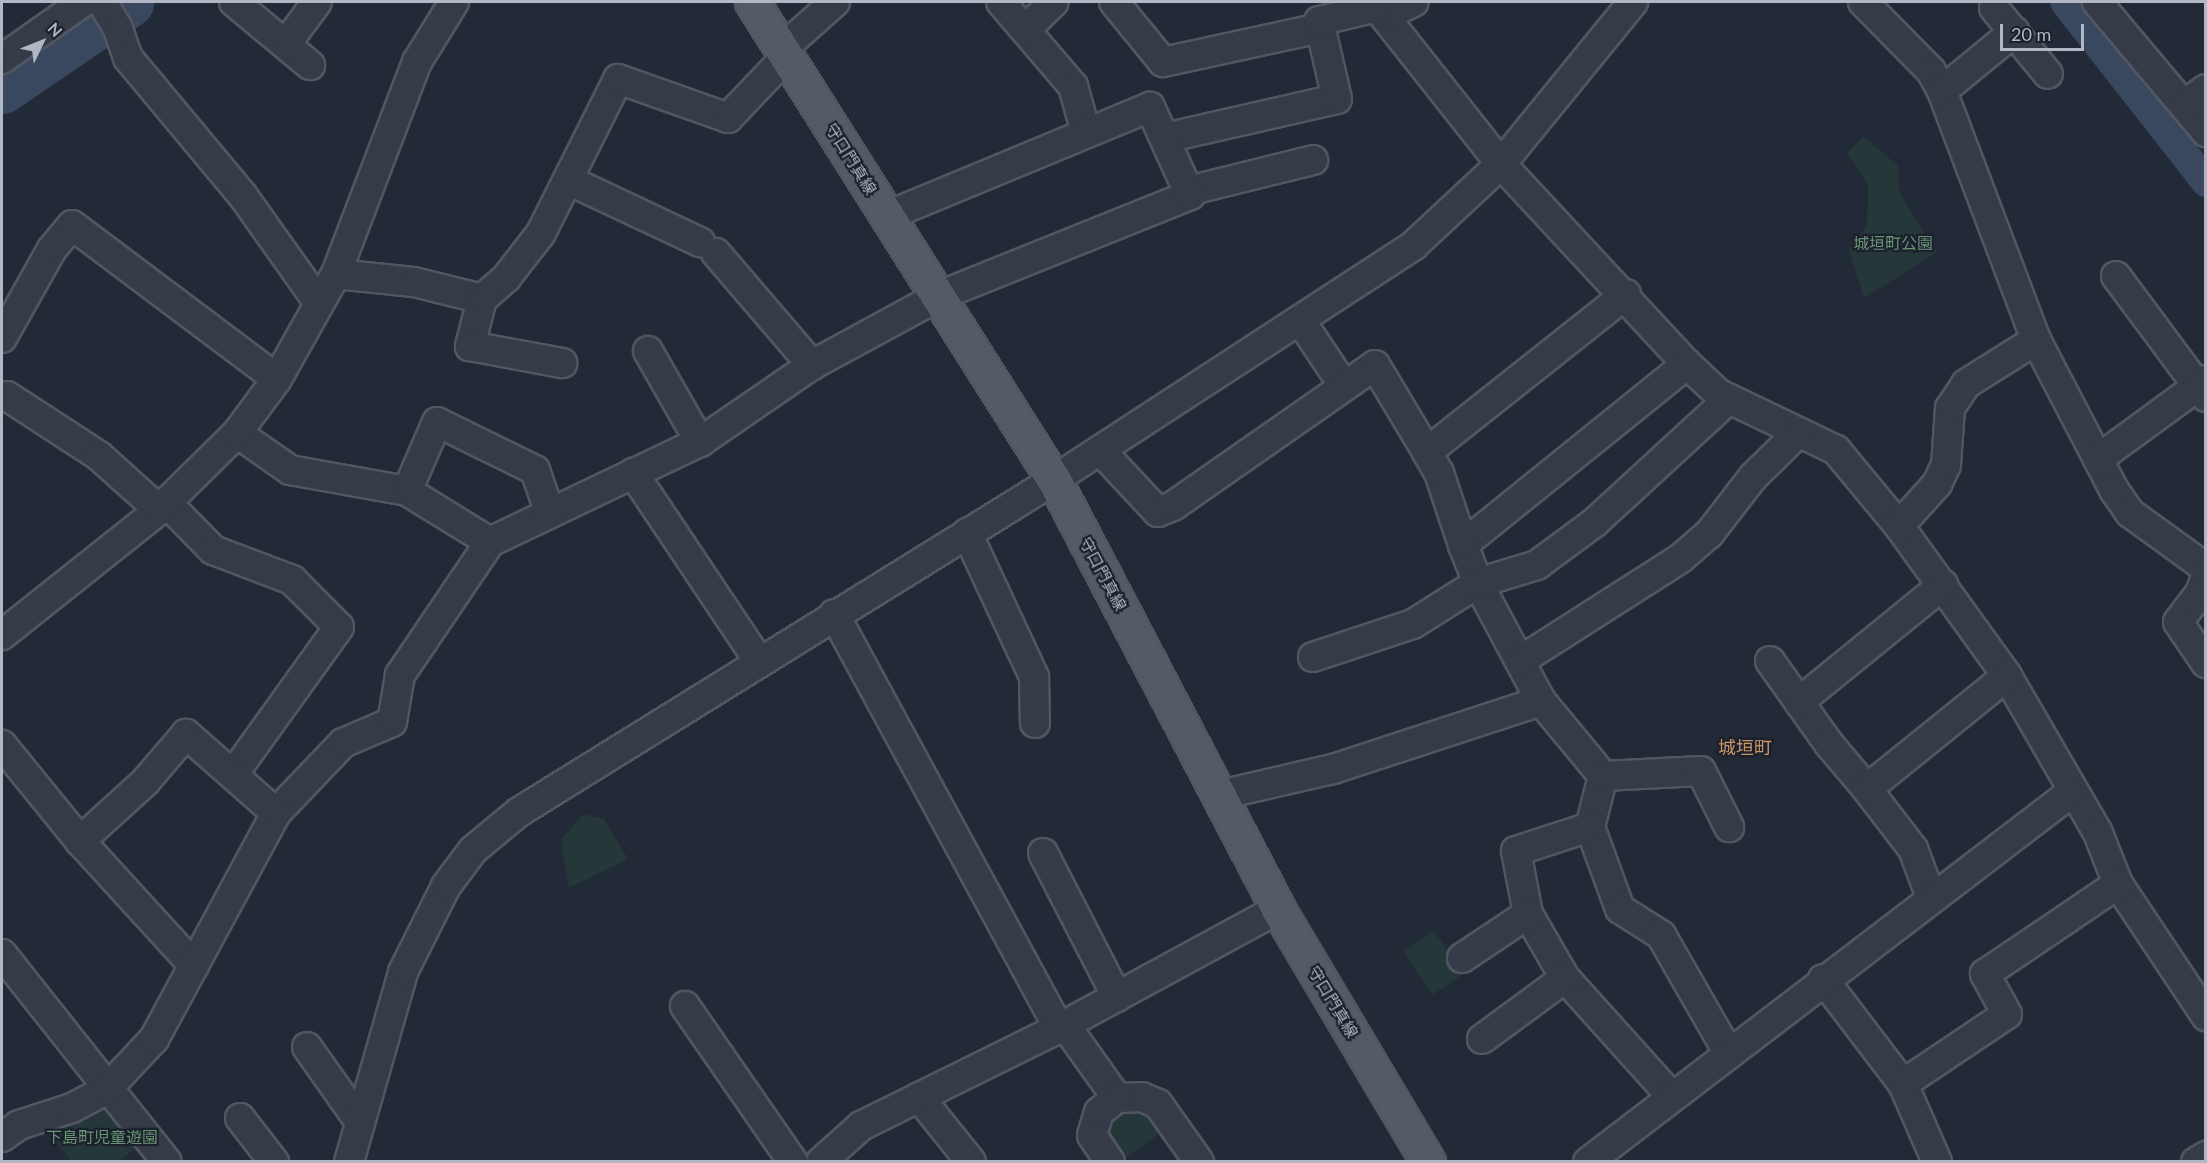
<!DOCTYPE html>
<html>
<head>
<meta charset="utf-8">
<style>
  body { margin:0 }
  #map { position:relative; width:2207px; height:1163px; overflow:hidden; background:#232a37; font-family:Lato,"Noto Sans JP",sans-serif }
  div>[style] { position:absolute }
  .green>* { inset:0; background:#263739; transform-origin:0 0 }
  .canal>* { height:30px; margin:-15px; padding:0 15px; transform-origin:15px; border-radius:15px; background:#39475f }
  .river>* { height:51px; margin:-25.5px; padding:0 25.5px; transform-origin:25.5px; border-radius:25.5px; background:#39475f }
  .roads { filter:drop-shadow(2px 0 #515762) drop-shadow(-2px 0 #515762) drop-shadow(0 2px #515762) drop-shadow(0 -2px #515762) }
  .minor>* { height:28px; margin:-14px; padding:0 14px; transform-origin:14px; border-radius:14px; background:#363c47 }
  .major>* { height:33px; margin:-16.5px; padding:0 16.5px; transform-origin:16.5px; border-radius:16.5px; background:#545b67 }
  span { translate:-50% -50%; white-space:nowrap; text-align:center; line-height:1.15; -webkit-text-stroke:4.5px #1b212c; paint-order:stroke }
  .street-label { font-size:16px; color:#b1b7c4 }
  .park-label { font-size:16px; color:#6a9275 }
  .neighbourhood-label { font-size:18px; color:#ca9665 }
  .frame { position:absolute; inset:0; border:3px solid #b1b7c4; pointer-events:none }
  .north { position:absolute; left:12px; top:12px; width:60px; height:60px; -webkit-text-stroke:4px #1b212c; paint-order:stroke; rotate:47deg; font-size:16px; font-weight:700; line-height:24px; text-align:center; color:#b1b7c4 }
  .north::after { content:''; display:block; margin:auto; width:21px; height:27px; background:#b1b7c4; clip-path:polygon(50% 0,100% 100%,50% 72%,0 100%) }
  .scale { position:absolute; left:2000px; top:24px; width:84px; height:27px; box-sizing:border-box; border:3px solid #b1b7c4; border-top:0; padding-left:8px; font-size:18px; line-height:21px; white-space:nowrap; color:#b1b7c4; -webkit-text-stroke:4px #1b212c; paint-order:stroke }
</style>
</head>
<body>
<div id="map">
  <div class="green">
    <div style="clip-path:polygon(1863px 136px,1898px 166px,1899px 191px,1936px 253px,1864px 298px,1849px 249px,1867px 225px,1868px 185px,1847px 153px)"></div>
    <div style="clip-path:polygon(583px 814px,604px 819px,628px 859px,569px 888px,561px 840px)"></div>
    <div style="left:1434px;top:931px;width:52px;height:37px;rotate:56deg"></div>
    <div style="clip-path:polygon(112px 1108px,140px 1145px,119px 1161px,71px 1161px,45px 1127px)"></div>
    <div style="clip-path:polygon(1142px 1108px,1165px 1130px,1121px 1161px,1108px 1142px,1109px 1124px,1123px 1110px)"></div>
  </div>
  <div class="canal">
    <div style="left:2065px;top:2px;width:229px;rotate:51.9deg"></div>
  </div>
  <div class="river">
    <div style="left:2px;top:88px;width:153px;rotate:-34.3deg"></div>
  </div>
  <div class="roads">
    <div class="minor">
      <div style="left:102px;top:2px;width:31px;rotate:59deg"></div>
      <div style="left:118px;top:29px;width:31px;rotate:71deg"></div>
      <div style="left:128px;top:58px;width:180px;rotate:50.2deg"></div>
      <div style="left:243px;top:196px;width:131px;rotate:54.6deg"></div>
      <div style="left:234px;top:2px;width:99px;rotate:39.7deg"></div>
      <div style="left:1001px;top:2px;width:111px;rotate:49.4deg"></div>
      <div style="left:1073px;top:86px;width:49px;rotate:74.5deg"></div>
      <div style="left:1114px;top:2px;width:77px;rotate:50.8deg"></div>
      <div style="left:1163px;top:62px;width:161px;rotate:-12.2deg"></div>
      <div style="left:1373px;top:2px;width:206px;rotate:51.7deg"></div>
      <div style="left:1501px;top:164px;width:273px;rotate:47.1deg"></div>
      <div style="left:1687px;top:364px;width:44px;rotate:43.2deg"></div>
      <div style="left:1719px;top:394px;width:130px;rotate:25.6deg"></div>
      <div style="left:1836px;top:450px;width:99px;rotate:50.3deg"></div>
      <div style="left:1899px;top:526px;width:185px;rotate:54.2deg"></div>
      <div style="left:2007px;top:676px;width:181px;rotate:59.9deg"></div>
      <div style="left:2098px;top:833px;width:55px;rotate:68.6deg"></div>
      <div style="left:2118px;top:884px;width:159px;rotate:56.3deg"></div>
      <div style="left:1863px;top:2px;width:97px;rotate:45.4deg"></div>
      <div style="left:1931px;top:71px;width:23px;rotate:61deg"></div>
      <div style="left:1942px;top:91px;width:266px;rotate:69.3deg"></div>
      <div style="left:2036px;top:340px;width:169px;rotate:62.5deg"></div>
      <div style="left:2114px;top:490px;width:28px;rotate:55deg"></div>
      <div style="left:2130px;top:513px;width:94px;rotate:35.9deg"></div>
      <div style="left:2097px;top:2px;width:170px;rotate:50deg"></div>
      <div style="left:1994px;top:8px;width:85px;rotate:50.7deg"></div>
      <div style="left:1385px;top:16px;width:32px;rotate:-26deg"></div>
      <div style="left:1027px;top:28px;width:37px;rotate:-44deg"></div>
      <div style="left:286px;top:44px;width:52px;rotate:-53.6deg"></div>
      <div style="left:781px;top:50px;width:72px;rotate:-41.6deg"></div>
      <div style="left:2px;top:59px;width:99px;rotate:-35.1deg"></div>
      <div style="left:1942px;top:91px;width:94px;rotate:-39.4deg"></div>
      <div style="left:2184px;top:105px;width:27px;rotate:-36deg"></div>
      <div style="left:1165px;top:138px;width:176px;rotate:-12.8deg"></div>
      <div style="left:1337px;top:99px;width:80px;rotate:-103deg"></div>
      <div style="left:1319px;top:21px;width:60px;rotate:-13.6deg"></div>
      <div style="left:568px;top:180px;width:146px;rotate:25.2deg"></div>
      <div style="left:1188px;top:191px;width:129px;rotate:-13.9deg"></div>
      <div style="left:716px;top:253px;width:148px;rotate:49.4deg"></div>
      <div style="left:336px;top:274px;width:78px;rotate:5.9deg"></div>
      <div style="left:414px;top:282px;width:70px;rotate:14deg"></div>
      <div style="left:482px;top:299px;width:49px;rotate:104.3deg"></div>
      <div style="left:470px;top:346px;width:94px;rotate:10.5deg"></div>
      <div style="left:2116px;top:276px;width:151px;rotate:53.4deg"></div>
      <div style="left:482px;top:299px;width:32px;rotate:-41deg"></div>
      <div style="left:506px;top:278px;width:57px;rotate:-52.1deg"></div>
      <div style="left:541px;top:233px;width:172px;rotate:-63.4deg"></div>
      <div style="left:618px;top:79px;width:117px;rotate:19.5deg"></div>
      <div style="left:728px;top:118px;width:84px;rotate:-46.4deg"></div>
      <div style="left:1300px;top:320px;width:79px;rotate:56.3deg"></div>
      <div style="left:2px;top:338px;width:102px;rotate:-60.7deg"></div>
      <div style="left:52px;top:249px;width:31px;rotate:-50deg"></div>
      <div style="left:72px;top:225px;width:256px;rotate:36.9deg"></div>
      <div style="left:648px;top:351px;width:105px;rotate:60.3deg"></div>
      <div style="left:1687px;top:364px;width:288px;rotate:141.1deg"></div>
      <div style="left:1463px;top:545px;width:41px;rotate:68.5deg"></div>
      <div style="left:1478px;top:583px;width:134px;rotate:61.9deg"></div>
      <div style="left:1541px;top:701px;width:97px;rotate:50.4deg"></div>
      <div style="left:1603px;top:776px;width:53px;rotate:104.3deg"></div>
      <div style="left:1590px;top:827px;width:87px;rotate:69.9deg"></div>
      <div style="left:1620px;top:909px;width:49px;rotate:32.4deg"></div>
      <div style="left:1661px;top:935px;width:135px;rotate:60.2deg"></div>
      <div style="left:7px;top:396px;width:110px;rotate:33.1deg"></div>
      <div style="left:99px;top:456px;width:81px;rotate:42deg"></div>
      <div style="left:237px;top:433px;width:65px;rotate:34.9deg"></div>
      <div style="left:290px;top:470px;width:119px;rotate:10.2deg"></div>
      <div style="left:407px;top:491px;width:97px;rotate:31.6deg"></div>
      <div style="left:490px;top:542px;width:233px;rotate:-25.5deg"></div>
      <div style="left:700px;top:442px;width:136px;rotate:-34.5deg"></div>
      <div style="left:812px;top:365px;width:145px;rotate:-28.5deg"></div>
      <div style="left:939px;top:296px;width:271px;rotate:-21.9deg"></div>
      <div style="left:1190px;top:195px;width:97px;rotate:-114.4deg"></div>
      <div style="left:1150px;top:107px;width:285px;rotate:157.5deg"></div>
      <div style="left:1100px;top:450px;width:85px;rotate:46.9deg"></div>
      <div style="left:1158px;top:512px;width:16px;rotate:-22deg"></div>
      <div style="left:1173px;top:506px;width:246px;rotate:-34.9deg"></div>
      <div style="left:1375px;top:365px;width:101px;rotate:59.1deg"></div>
      <div style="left:2098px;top:459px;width:134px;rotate:-36.2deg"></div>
      <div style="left:633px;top:473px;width:226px;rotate:56.2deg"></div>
      <div style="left:407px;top:491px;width:75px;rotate:-66.5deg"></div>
      <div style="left:437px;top:422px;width:109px;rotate:26.1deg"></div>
      <div style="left:535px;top:470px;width:43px;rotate:71.1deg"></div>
      <div style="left:166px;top:502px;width:67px;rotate:45.6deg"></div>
      <div style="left:213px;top:550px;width:85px;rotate:20.8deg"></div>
      <div style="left:292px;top:580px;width:66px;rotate:45deg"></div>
      <div style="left:339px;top:627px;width:180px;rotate:125.7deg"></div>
      <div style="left:1899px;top:526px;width:57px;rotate:-47.9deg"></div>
      <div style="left:1937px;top:484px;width:21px;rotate:-65deg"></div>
      <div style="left:1946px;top:465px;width:57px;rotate:-86deg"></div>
      <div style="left:1950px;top:408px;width:29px;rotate:-56deg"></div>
      <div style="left:1966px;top:384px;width:83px;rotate:-32.2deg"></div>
      <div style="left:967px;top:533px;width:159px;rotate:65deg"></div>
      <div style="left:1034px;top:677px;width:46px;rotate:88.8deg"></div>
      <div style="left:1463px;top:545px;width:76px;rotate:-108.4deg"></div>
      <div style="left:1439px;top:473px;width:24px;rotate:-120deg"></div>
      <div style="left:1427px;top:452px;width:254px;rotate:-38.4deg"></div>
      <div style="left:2206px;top:576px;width:18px;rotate:109deg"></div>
      <div style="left:2200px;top:593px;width:36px;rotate:127deg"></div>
      <div style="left:2178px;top:622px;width:50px;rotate:55.7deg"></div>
      <div style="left:834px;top:614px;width:471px;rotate:61.5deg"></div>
      <div style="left:2px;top:635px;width:201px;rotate:-38.5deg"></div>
      <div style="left:159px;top:510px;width:110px;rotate:-44.6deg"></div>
      <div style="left:237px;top:433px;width:67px;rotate:-53.5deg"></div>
      <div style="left:277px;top:379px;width:120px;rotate:-60.7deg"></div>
      <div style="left:336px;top:274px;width:227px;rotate:-69.1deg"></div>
      <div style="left:417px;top:62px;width:70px;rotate:-58.3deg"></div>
      <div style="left:1313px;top:657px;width:105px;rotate:-18.3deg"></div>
      <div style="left:1413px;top:624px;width:77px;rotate:-32.2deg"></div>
      <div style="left:1478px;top:583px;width:62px;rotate:-17deg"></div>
      <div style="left:1537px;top:565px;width:71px;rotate:-36.4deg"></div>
      <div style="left:1594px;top:523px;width:183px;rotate:-42.6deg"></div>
      <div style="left:1520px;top:661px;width:191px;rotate:-32.6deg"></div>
      <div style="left:1681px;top:558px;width:37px;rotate:-41deg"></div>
      <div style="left:1709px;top:534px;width:72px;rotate:-52.3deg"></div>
      <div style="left:1753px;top:477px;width:64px;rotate:-44.4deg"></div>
      <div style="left:1770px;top:661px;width:102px;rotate:54.6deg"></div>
      <div style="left:1829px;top:744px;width:59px;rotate:49.8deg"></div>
      <div style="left:1799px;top:702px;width:186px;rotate:-39.1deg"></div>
      <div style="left:2px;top:745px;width:124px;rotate:50.9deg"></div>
      <div style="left:80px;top:841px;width:169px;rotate:47.6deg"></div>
      <div style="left:1603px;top:776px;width:98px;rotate:-2.9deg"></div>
      <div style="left:1701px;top:771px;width:63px;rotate:63.4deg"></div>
      <div style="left:1220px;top:795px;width:116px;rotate:-13deg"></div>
      <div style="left:1333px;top:769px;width:219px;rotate:-18.1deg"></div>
      <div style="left:276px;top:813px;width:97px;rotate:-46.3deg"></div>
      <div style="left:343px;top:743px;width:53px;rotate:-23.2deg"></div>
      <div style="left:392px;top:722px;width:48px;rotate:-80.3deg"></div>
      <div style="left:400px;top:675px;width:161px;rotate:-55.9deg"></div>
      <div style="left:1590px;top:827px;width:78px;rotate:162deg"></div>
      <div style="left:1516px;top:851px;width:64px;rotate:79.2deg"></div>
      <div style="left:1528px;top:914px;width:74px;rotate:60deg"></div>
      <div style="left:1565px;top:978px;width:160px;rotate:48deg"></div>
      <div style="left:1043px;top:853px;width:162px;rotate:62.8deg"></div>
      <div style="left:1931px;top:897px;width:51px;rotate:-110.6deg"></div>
      <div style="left:1913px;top:849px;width:76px;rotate:-127.5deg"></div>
      <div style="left:1867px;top:789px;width:180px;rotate:-38.9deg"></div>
      <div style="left:2px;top:954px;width:265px;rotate:51.6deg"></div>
      <div style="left:1462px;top:958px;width:79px;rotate:-33.7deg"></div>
      <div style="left:1823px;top:979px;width:132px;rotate:52.7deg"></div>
      <div style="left:1903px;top:1084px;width:85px;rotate:66.4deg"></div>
      <div style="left:685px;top:1006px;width:190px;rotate:55.3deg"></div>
      <div style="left:1065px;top:1025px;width:90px;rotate:54.5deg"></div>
      <div style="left:1117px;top:1098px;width:25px;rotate:-2deg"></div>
      <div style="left:1142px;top:1097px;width:17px;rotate:24deg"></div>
      <div style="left:1158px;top:1104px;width:71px;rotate:54.7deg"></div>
      <div style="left:1482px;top:1039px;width:103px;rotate:-36.3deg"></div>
      <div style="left:307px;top:1047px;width:92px;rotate:54.8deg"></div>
      <div style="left:1903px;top:1084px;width:125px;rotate:-33.9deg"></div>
      <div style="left:2007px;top:1014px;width:46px;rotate:-118.8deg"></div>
      <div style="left:1985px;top:974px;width:161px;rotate:-34.1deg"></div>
      <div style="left:919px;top:1097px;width:83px;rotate:51.3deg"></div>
      <div style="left:240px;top:1118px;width:56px;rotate:52.3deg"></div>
      <div style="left:2px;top:1137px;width:21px;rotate:-35deg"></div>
      <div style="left:19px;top:1125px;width:56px;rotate:-17.8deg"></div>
      <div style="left:72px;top:1108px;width:40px;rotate:-28deg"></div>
      <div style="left:107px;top:1089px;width:69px;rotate:-46.8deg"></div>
      <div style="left:154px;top:1039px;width:257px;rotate:-61.6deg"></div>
      <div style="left:276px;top:813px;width:120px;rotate:-138.7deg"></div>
      <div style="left:186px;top:734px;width:63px;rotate:130.5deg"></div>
      <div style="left:145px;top:782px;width:88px;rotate:137.8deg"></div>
      <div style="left:349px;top:1162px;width:198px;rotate:-74.1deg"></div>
      <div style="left:403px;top:972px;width:96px;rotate:-63.4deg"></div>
      <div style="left:446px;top:886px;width:45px;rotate:-53.1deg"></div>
      <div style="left:473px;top:850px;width:60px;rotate:-39.6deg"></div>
      <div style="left:519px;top:812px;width:630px;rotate:-31.82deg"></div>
      <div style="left:1054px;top:480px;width:430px;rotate:-33.1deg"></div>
      <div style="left:1414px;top:245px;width:119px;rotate:-43deg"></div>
      <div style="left:1501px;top:164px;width:209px;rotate:-50.8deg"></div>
      <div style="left:821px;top:1162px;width:54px;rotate:-42deg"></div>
      <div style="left:861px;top:1126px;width:221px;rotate:-26.3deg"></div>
      <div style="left:1059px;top:1028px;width:249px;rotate:-28.5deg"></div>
      <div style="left:1110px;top:1162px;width:32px;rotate:-124deg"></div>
      <div style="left:1092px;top:1135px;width:24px;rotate:-73deg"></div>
      <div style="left:1099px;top:1112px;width:23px;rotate:-38deg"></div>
      <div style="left:1588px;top:1162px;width:609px;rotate:-37.4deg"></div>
      <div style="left:2196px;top:1162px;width:12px;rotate:-31deg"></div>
    </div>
    <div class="major">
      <div style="left:752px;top:2px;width:565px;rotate:57.72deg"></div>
      <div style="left:1054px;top:480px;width:484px;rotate:62.4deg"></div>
      <div style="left:1278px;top:909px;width:294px;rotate:59.3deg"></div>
    </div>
  </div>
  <div class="street-label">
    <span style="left:851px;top:159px;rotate:58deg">守口門真線</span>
    <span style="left:1103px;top:574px;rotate:62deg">守口門真線</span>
    <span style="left:1333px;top:1002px;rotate:59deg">守口門真線</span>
  </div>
  <div class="park-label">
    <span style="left:1893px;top:243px">城垣町公園</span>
    <span style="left:102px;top:1137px">下島町児童遊園</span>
  </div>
  <div class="neighbourhood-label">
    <span style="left:1745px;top:747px">城垣町</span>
  </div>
  <div class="frame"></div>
  <div class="north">N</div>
  <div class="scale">20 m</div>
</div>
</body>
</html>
